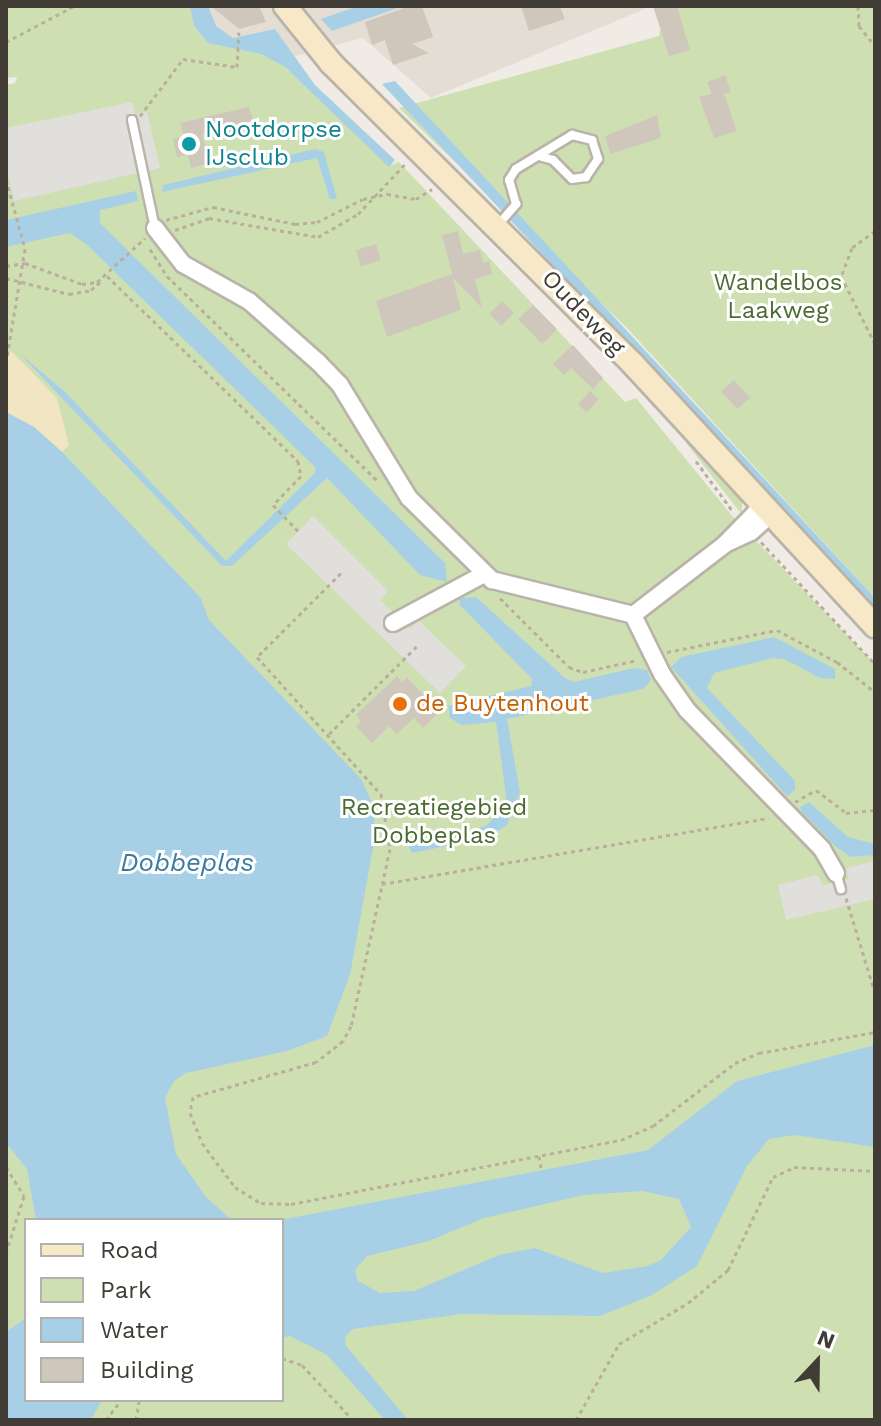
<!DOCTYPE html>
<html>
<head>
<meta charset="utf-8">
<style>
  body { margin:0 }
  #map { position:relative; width:881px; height:1426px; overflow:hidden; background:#f0ece5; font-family:"Work Sans",sans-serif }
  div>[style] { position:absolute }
  .residential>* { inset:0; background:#e3ddd3 }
  .green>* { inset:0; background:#cee0b2 }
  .sand>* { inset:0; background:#f1e5c4 }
  .parking>* { inset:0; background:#e1dfdc }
  .water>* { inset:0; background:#a7d0e6 }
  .building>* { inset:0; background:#d0c7bc; transform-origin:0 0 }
  .path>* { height:3px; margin-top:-1.5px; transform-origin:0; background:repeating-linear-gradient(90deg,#baae9c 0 4px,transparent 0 8px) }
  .roads { filter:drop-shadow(2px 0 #bab3a9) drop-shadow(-2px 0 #bab3a9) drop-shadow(0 2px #bab3a9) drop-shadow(0 -2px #bab3a9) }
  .service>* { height:8px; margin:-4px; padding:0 4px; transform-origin:4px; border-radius:4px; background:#fff }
  .minor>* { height:16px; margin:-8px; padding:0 8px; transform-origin:8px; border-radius:8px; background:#fff }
  .secondary>* { height:22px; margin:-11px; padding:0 11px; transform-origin:11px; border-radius:11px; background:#f7e9c7 }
  .dots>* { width:22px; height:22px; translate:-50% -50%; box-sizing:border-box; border:4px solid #fff; border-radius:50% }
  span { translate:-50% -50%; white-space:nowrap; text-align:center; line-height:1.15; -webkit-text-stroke:6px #fff; paint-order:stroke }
  .culture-label { font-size:24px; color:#0d838f }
  .left { translate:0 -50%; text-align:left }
  .park-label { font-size:24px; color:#4a6c30 }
  .street-label { font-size:24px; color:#413c35 }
  .food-label { font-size:24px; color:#c56008 }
  .water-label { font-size:26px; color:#3c7ba0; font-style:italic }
  .frame { position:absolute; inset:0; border:8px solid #413c35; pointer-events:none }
  .legend { position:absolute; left:24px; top:1218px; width:260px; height:184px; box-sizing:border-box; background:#fff; border:2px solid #b3b1ae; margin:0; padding:10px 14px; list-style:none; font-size:24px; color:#413c35 }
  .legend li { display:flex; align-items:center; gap:16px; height:40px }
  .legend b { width:40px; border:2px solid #b3b1ae }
  .north { position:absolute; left:777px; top:1322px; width:80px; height:80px; -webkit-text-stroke:6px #fff; paint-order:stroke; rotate:22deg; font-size:22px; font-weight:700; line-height:32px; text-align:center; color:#413c35 }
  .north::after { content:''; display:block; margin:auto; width:28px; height:36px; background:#413c35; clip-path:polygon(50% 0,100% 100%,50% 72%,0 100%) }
</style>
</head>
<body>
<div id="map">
  <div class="residential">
    <div style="clip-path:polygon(181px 6px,652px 6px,431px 98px,363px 38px,228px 74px)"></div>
  </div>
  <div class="green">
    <div style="clip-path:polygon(evenodd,6px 6px,190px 6px,194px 26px,208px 43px,261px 54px,285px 67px,389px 166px,399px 162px,625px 402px,636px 398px,733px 517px,875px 664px,875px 1420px,6px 1420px,6px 85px,15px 83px,17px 77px,6px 78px,6px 6px,26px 1220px,282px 1220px,282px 1400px,26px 1400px,26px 1220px)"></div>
    <div style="clip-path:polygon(664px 6px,875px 6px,875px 598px,627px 328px,399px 108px,659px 36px)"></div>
    <div style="clip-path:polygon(659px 408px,742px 493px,742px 513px,739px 511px)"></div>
  </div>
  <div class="sand">
    <div style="clip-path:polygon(6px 352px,12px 352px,57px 398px,69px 445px,62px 452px,34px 427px,6px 412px)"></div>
  </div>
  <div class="parking">
    <div style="clip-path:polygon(132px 102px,135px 114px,147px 112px,160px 168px,14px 201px,6px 166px,6px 128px)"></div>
    <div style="clip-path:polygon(313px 516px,388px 591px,380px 600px,410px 629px,419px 621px,466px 666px,440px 693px,286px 544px)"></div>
    <div style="clip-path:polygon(875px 861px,875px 899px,786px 920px,778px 885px,817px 875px,823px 885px,849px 879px,846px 868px)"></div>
  </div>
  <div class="water">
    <div style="clip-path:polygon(190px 6px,208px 6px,216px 26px,233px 38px,275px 29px,315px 85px,395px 160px,389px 167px,285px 67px,261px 54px,208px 43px,194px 26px)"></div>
    <div style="clip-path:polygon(358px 6px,403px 6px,332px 31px,321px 19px)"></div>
    <div style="clip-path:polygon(395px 81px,875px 598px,875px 607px,382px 84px)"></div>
    <div style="clip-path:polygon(315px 149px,324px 152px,337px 199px,330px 199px,317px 158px,162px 192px,163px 185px)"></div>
    <div style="clip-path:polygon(136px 191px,138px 201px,100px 210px,100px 223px,445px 563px,447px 582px,420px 575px,327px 478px,232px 566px,222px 566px,19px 353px,64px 391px,226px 561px,314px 474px,316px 468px,86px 244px,70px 233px,6px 247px,6px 220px)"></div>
    <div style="clip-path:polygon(6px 412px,34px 427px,62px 452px,201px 598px,209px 620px,361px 779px,375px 809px,373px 848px,350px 975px,327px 1036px,287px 1051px,186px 1073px,174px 1081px,165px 1098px,176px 1154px,206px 1197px,232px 1220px,36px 1220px,27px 1169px,6px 1143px)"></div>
    <div style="clip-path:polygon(476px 597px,565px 678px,574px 682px,634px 668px,647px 670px,651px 680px,643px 689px,507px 719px,520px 792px,507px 825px,486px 838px,412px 853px,408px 845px,486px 826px,507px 803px,496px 722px,462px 725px,450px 718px,448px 706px,531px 686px,532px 679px,459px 604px,460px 598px)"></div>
    <div style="clip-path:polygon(774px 637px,835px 669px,835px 679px,820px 678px,784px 659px,773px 658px,714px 673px,707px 688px,795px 781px,795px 790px,787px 796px,671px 667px,681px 657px)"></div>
    <div style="clip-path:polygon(809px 802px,848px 837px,875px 844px,875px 855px,851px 857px,836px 847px,802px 812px,800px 807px)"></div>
    <div style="clip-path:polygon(evenodd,875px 1045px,875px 1147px,795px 1135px,769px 1139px,747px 1166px,697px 1266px,652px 1295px,600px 1316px,462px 1314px,353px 1329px,345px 1337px,346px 1346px,408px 1420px,385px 1420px,327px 1355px,290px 1336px,282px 1338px,280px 1220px,648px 1150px,737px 1081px,875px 1045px,642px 1191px,679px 1199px,691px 1227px,661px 1260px,647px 1266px,603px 1273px,535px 1248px,499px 1255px,414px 1291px,380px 1293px,358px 1281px,355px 1270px,367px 1256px,429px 1241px,484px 1218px,584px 1195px,642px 1191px)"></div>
    <div style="clip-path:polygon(26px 1318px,26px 1400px,102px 1400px,91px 1420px,6px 1420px,6px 1332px)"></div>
  </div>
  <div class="building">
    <div style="clip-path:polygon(211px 6px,259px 6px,266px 22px,239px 29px)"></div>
    <div style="clip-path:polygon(410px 6px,422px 6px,433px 37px,412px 44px,429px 53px,393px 65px,385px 40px,372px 45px,365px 22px)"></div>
    <div style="clip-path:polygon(521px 6px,560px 6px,565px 19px,529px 31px)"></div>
    <div style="clip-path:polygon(653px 6px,677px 6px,690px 50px,669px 56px)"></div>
    <div style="clip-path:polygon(725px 75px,731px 92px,724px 94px,737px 131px,714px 138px,699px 97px,712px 94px,707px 82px)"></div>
    <div style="clip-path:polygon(249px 107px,253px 120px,202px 134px,210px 163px,191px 168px,188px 155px,177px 157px,173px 139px,184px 136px,180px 123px)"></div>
    <div style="clip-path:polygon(657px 115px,661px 138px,610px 154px,605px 136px)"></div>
    <div style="clip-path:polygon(458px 231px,463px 254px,480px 250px,483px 263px,489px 261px,492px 274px,475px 279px,482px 308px,453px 278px,461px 310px,387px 337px,376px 301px,452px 274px,442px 235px)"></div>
    <div style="left:376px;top:244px;width:17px;height:21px;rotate:73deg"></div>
    <div style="left:502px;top:301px;width:17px;height:18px;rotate:45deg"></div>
    <div style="left:533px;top:305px;width:34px;height:21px;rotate:45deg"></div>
    <div style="clip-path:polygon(573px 345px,603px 378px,593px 389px,571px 368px,564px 375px,553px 364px)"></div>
    <div style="left:734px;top:380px;width:24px;height:17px;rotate:48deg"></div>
    <div style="left:590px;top:391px;width:12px;height:18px;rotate:42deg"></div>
    <div style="clip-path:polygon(397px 676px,402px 682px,407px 677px,439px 712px,423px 728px,414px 718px,397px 734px,389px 726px,372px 743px,356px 726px,361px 721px,356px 715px)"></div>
  </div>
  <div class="path">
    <div style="left:858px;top:6px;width:20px;rotate:87deg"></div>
    <div style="left:859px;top:26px;width:26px;rotate:51deg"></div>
    <div style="left:6px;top:42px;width:77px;rotate:-27.9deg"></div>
    <div style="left:140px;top:116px;width:71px;rotate:-53deg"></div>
    <div style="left:183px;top:59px;width:55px;rotate:8.4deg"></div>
    <div style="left:237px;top:67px;width:35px;rotate:-87deg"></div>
    <div style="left:6px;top:179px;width:73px;rotate:74.8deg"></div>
    <div style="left:25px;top:249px;width:116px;rotate:99.5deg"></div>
    <div style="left:166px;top:220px;width:49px;rotate:-15.5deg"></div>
    <div style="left:213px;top:207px;width:84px;rotate:11.7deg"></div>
    <div style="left:295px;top:224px;width:22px;rotate:-5deg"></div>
    <div style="left:317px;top:222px;width:51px;rotate:-26.6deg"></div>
    <div style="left:363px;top:199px;width:25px;rotate:-12deg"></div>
    <div style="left:387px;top:194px;width:29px;rotate:10deg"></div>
    <div style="left:416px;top:199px;width:19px;rotate:-32deg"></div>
    <div style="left:175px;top:230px;width:36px;rotate:-19deg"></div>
    <div style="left:209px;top:218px;width:111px;rotate:9.9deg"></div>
    <div style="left:318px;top:237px;width:46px;rotate:-29.9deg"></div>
    <div style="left:358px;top:214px;width:71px;rotate:-46.7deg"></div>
    <div style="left:875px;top:231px;width:29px;rotate:144deg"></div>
    <div style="left:852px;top:248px;width:30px;rotate:111deg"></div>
    <div style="left:841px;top:276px;width:76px;rotate:63.4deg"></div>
    <div style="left:150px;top:249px;width:32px;rotate:58deg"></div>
    <div style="left:167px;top:276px;width:296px;rotate:44.2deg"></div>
    <div style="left:6px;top:266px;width:19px;rotate:-9deg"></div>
    <div style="left:25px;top:263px;width:61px;rotate:20.2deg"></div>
    <div style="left:82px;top:284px;width:15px;rotate:-8deg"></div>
    <div style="left:97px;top:282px;width:65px;rotate:-42.5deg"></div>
    <div style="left:107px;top:276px;width:266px;rotate:44.1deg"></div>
    <div style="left:298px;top:461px;width:15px;rotate:79deg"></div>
    <div style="left:301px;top:476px;width:40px;rotate:134deg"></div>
    <div style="left:273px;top:505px;width:39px;rotate:46deg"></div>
    <div style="left:6px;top:278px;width:65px;rotate:14.3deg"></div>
    <div style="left:69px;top:294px;width:22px;rotate:-10deg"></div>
    <div style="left:91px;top:290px;width:13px;rotate:-42deg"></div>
    <div style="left:696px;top:461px;width:64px;rotate:53.8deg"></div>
    <div style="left:761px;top:542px;width:167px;rotate:46.9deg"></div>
    <div style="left:341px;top:573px;width:119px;rotate:135deg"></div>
    <div style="left:257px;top:657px;width:185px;rotate:47.9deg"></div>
    <div style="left:381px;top:794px;width:56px;rotate:80.7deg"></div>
    <div style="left:390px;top:849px;width:181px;rotate:102.4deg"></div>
    <div style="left:351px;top:1026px;width:17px;rotate:118deg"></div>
    <div style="left:343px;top:1041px;width:34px;rotate:142deg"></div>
    <div style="left:316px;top:1062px;width:128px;rotate:164.1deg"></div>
    <div style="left:193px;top:1097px;width:16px;rotate:101deg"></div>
    <div style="left:190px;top:1113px;width:32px;rotate:68deg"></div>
    <div style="left:202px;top:1143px;width:55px;rotate:53.1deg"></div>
    <div style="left:235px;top:1187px;width:31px;rotate:32deg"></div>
    <div style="left:261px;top:1203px;width:30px;rotate:2deg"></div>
    <div style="left:291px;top:1204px;width:336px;rotate:-11deg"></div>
    <div style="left:621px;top:1140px;width:35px;rotate:-24deg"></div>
    <div style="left:653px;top:1126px;width:103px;rotate:-37.5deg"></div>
    <div style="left:735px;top:1063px;width:26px;rotate:-23deg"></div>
    <div style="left:759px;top:1053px;width:118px;rotate:-10.3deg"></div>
    <div style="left:500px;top:598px;width:98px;rotate:45deg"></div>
    <div style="left:569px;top:667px;width:15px;rotate:20deg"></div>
    <div style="left:583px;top:672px;width:55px;rotate:-12.5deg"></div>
    <div style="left:667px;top:652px;width:112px;rotate:-11.3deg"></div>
    <div style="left:777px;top:630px;width:68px;rotate:28.1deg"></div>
    <div style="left:837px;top:662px;width:48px;rotate:38.3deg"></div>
    <div style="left:329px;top:734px;width:124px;rotate:-45deg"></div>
    <div style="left:795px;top:802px;width:24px;rotate:-30deg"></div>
    <div style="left:816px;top:790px;width:38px;rotate:37deg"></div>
    <div style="left:846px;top:813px;width:29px;rotate:-6deg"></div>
    <div style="left:382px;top:884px;width:392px;rotate:-9.7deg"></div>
    <div style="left:846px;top:898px;width:99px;rotate:73deg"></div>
    <div style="left:539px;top:1156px;width:13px;rotate:81deg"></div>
    <div style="left:6px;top:1167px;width:34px;rotate:58deg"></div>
    <div style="left:24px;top:1196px;width:60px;rotate:107.5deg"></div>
    <div style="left:282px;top:1358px;width:21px;rotate:19deg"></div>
    <div style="left:302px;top:1365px;width:75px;rotate:47.2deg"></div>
    <div style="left:106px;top:1420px;width:25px;rotate:-53deg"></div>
    <div style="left:136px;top:1420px;width:20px;rotate:-81deg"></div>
    <div style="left:576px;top:1420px;width:87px;rotate:-60.5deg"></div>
    <div style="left:619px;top:1344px;width:80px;rotate:-30.7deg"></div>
    <div style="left:688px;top:1303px;width:52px;rotate:-39.5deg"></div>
    <div style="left:728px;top:1270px;width:103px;rotate:-64.2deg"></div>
    <div style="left:773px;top:1177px;width:23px;rotate:-25deg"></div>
    <div style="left:794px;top:1167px;width:81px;rotate:2.8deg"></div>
  </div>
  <div class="roads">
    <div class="service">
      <div style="left:132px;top:120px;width:110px;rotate:78deg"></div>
      <div style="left:498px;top:225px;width:28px;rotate:-49deg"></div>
      <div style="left:516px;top:204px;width:25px;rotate:-106deg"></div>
      <div style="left:509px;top:180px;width:13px;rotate:-58deg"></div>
      <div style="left:516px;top:169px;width:66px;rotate:-31.3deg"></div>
      <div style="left:572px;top:135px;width:21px;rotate:14deg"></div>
      <div style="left:592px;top:140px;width:20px;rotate:72deg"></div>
      <div style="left:598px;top:159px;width:22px;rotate:124deg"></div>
      <div style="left:586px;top:177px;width:14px;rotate:172deg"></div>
      <div style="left:572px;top:179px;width:27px;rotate:-135deg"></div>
      <div style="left:553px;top:160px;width:15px;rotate:-164deg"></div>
      <div style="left:836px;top:873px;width:17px;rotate:73deg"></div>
    </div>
    <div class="minor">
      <div style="left:155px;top:228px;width:46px;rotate:52.1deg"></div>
      <div style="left:183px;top:264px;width:76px;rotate:29.3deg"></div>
      <div style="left:249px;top:301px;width:92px;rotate:41.5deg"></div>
      <div style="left:318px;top:362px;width:32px;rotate:46deg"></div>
      <div style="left:340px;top:385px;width:132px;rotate:58.6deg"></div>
      <div style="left:409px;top:498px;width:117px;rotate:44.7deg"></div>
      <div style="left:492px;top:580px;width:145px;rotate:13.9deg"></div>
      <div style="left:633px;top:615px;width:115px;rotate:-37.6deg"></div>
      <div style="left:724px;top:545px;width:54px;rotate:-45.7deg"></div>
      <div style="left:725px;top:544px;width:29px;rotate:-25deg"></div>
      <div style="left:751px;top:532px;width:25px;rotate:-42deg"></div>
      <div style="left:633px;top:615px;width:66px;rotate:63.8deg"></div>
      <div style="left:662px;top:674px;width:44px;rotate:55.2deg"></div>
      <div style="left:687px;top:710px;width:194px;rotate:45.8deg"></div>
      <div style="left:822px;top:849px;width:28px;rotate:60deg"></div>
      <div style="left:393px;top:623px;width:103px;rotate:-28.3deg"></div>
    </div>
    <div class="secondary">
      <div style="left:285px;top:6px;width:73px;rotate:51.1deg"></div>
      <div style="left:331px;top:63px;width:426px;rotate:44.9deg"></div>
      <div style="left:633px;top:364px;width:357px;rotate:47.3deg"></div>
    </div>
  </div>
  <div class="dots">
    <div style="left:189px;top:144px;background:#0f9aa8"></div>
    <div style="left:400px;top:704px;background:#e8710a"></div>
  </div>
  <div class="culture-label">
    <span class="left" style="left:205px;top:144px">Nootdorpse<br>IJsclub</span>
  </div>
  <div class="park-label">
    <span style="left:778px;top:297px">Wandelbos<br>Laakweg</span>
    <span style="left:434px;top:822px">Recreatiegebied<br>Dobbeplas</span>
  </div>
  <div class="street-label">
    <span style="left:583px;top:313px;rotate:46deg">Oudeweg</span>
  </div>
  <div class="food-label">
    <span class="left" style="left:416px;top:704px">de Buytenhout</span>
  </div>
  <div class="water-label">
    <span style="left:187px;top:863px">Dobbeplas</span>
  </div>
  <div class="frame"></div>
  <ul class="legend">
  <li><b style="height:10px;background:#f7e9c7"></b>Road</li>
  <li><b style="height:22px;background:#cee0b2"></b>Park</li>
  <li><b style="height:22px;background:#a7d0e6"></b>Water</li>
  <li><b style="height:22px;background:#d0c7bc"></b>Building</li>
  </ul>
  <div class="north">N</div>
</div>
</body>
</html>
